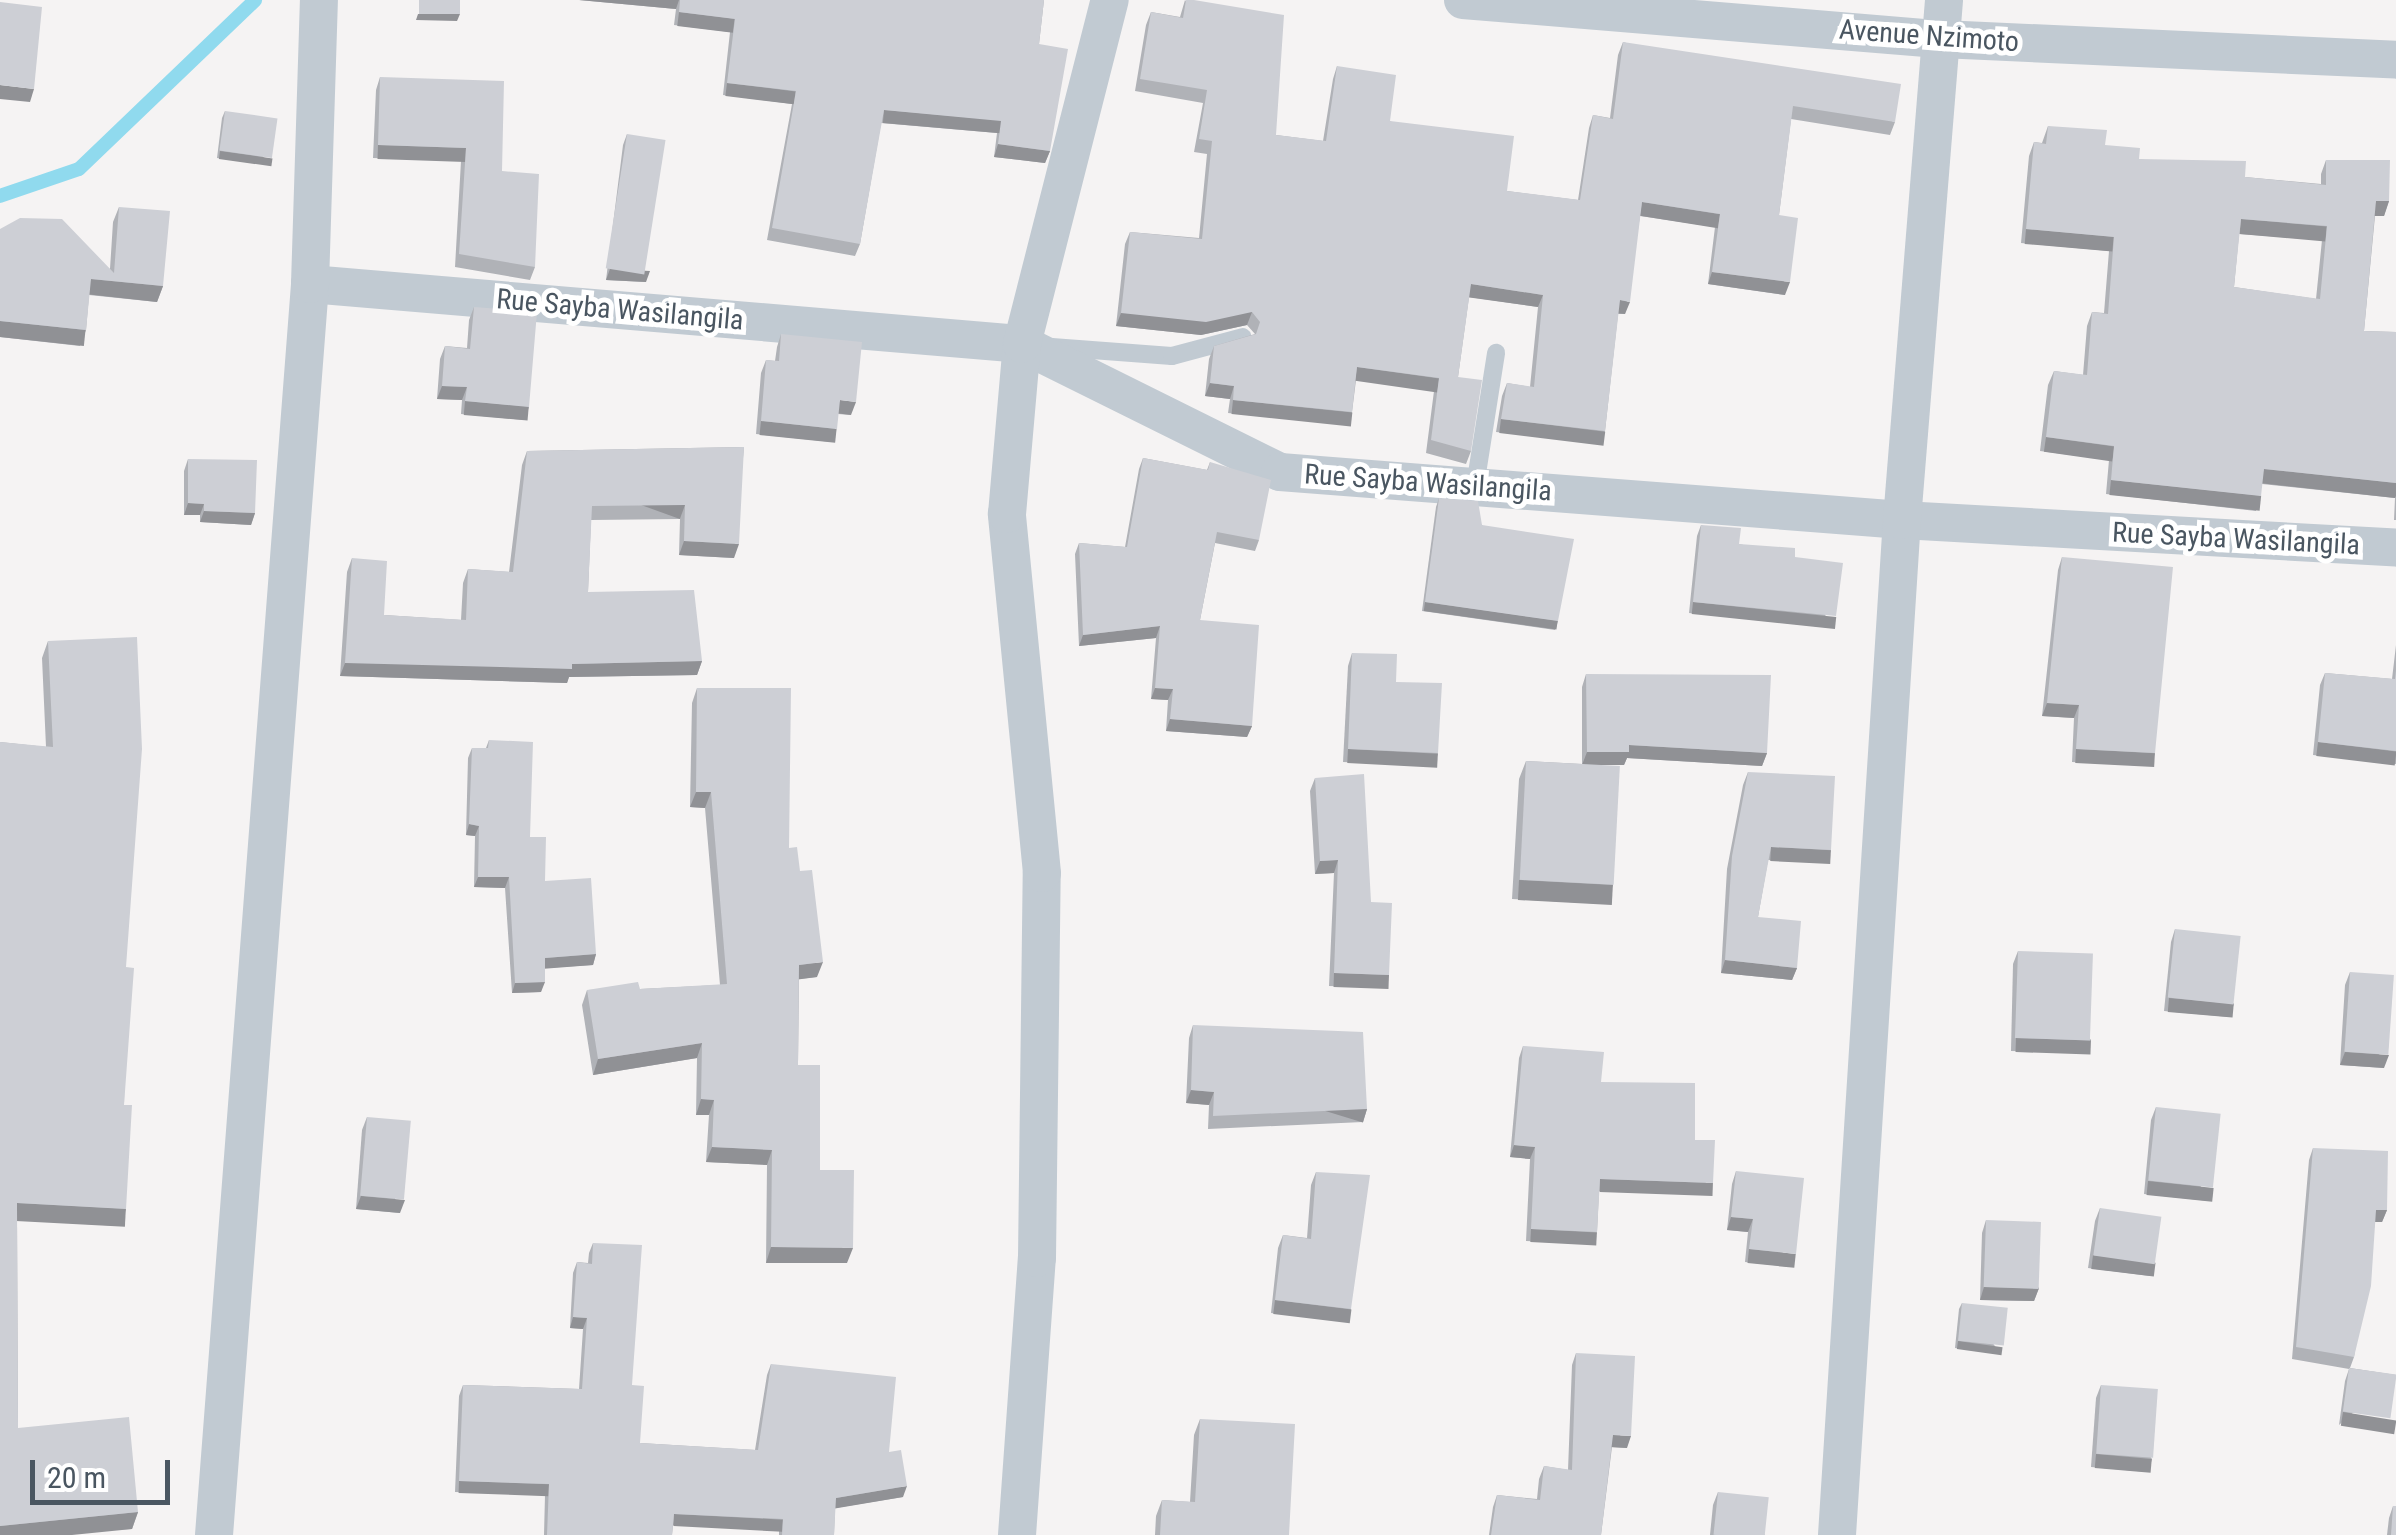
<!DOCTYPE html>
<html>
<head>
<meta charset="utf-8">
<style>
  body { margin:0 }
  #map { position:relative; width:2396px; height:1535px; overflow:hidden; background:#f5f3f3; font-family:"Roboto Condensed",sans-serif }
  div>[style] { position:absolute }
  .stream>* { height:14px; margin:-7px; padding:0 7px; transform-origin:7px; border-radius:7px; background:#90daee }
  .service>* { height:18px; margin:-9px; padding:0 9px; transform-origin:9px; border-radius:9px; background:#c1cad2 }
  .minor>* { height:38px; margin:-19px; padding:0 19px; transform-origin:19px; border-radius:19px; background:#c1cad2 }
  .wall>* { inset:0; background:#b0b2b7 }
  .shaded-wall>* { inset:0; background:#909195; transform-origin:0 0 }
  .building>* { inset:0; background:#cdcfd5; transform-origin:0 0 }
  span { translate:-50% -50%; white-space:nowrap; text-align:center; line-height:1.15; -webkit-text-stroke:10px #fff; paint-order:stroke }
  .street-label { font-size:28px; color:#4a5661 }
  .scale { position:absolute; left:30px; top:1460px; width:140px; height:45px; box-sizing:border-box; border:5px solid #4a5661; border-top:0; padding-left:12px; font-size:30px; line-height:35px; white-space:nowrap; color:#4a5661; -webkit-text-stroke:8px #fff; paint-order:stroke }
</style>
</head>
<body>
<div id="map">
  <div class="stream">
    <div style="left:0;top:196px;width:83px;rotate:-18.9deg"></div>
    <div style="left:79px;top:169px;width:244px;rotate:-43.8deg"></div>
  </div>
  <div class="service">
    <div style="left:1052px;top:347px;width:120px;rotate:4.3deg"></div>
    <div style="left:1172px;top:356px;width:73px;rotate:-15deg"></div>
    <div style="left:1475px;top:486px;width:135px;rotate:-81deg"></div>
  </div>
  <div class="minor">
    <div style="left:1463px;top:0;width:480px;rotate:4.7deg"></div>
    <div style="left:1941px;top:39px;width:455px;rotate:2.6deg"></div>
    <div style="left:310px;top:284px;width:715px;rotate:4.82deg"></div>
    <div style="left:1022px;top:344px;width:288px;rotate:26.4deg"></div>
    <div style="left:1280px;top:472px;width:624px;rotate:4.41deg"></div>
    <div style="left:1902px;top:520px;width:495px;rotate:3.2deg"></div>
    <div style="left:214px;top:1535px;width:1255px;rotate:-85.61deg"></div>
    <div style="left:310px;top:284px;width:284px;rotate:-88.2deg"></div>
    <div style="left:1017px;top:1535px;width:278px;rotate:-85.9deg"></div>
    <div style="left:1037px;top:1258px;width:385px;rotate:-89.3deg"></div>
    <div style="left:1042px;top:873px;width:361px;rotate:-95.6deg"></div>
    <div style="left:1007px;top:514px;width:171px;rotate:-85deg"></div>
    <div style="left:1022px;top:344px;width:355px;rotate:-75.7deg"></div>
    <div style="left:1837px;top:1535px;width:1017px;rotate:-86.34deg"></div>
    <div style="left:1902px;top:520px;width:522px;rotate:-85.38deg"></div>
  </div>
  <div class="wall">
    <div style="clip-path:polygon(579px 0,1044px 0,1039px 44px,1050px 151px,1045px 163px,994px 157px,997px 133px,881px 123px,860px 244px,855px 256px,767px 240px,792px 104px,723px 95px,730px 32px,674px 25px,676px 9px)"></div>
    <div style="clip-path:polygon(1185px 0,1276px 135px,1323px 141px,1333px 79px,1337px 66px,1390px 121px,1507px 191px,1578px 200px,1589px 128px,1593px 115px,1610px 118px,1618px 55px,1623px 42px,1895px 122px,1890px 135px,1791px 119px,1779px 215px,1785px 295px,1708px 284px,1715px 227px,1640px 216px,1625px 314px,1618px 314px,1605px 431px,1601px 443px,1496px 432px,1502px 396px,1507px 383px,1530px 387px,1538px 307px,1469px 297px,1458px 377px,1471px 451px,1466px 464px,1426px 453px,1434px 391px,1356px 380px,1352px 412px,1348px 425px,1228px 413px,1230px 399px,1205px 396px,1209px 359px,1214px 346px,1255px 334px,1247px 325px,1201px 335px,1116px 326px,1125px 244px,1130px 232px,1199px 238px,1207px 154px,1194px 152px,1203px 103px,1135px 91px,1146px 25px,1151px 12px,1180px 17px)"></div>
    <div style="clip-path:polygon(380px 77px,502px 171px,535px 267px,530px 280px,455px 267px,461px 161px,373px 158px,376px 90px)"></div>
    <div style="clip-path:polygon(225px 111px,270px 165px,217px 158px,222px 118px)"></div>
    <div style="clip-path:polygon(evenodd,2048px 126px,2139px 159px,2245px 177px,2321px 184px,2321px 174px,2326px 160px,2389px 201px,2384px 216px,2375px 216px,2364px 331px,2396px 332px,2396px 520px,2394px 520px,2395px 498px,2262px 484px,2256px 511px,2106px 494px,2109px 460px,2040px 451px,2048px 385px,2054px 371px,2083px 375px,2087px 326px,2092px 312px,2104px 313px,2109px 251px,2021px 243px,2029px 156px,2034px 142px,2042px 143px,2048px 126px,2239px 234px,2322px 240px,2316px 299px,2234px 287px,2239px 234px)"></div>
    <div style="clip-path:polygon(627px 134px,646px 282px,606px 280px,623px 145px)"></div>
    <div style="clip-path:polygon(119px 207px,163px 286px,157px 302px,89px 295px,86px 330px,80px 346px,0 337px,0 229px,110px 269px,113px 222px)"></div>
    <div style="clip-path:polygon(474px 307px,529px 407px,524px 420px,461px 414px,462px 400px,437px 399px,440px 359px,445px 346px,467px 348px,469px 320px)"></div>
    <div style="clip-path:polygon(781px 334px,851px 415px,838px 414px,832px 442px,756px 434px,761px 373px,766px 360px,775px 361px,777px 347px)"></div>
    <div style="clip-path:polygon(744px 447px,734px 558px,679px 555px,680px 519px,591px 520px,588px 592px,702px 661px,697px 675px,569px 677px,567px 683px,340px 676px,347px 572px,352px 558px,384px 615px,461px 620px,463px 583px,468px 569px,509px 572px,522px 465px,527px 451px)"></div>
    <div style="clip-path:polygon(1143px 458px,1207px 470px,1210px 462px,1259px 540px,1255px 551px,1215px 543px,1200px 620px,1252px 726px,1247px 737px,1166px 731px,1168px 700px,1151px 699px,1156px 638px,1079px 646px,1075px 554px,1079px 543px,1125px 547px,1139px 469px)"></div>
    <div style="clip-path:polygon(188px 459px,255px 513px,251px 525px,200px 522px,200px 515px,184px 515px,184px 471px)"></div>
    <div style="clip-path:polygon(1439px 498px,1482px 525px,1558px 621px,1555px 630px,1422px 611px,1436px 507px)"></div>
    <div style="clip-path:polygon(1701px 525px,1739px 544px,1795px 557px,1832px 628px,1689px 613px,1697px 536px)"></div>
    <div style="clip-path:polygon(2062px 557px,2155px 753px,2150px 766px,2072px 762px,2074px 718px,2042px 716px,2058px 570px)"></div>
    <div style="clip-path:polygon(48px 641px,126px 967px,124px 1105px,126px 1209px,120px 1226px,17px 1220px,18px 1428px,138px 1512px,132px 1529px,0 1535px,0 742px,46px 747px,42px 658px)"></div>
    <div style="clip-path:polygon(2396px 645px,2396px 764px,2313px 755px,2320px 685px,2325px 673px,2392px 679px)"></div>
    <div style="clip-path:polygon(1352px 653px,1396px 682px,1438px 753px,1434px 766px,1343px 762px,1348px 666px)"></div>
    <div style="clip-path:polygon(1586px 674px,1767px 753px,1762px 766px,1627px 758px,1624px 765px,1598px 765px,1613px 885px,1607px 904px,1512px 899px,1519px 779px,1526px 761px,1582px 764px,1582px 687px)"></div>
    <div style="clip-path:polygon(697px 688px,789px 848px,817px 977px,799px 979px,798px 1065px,820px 1170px,847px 1263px,766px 1263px,767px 1165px,706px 1162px,709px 1115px,696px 1115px,697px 1058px,593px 1075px,582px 1005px,587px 990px,640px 989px,720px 985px,705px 808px,690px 807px,692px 703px)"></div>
    <div style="clip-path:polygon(489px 740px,530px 837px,545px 881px,596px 954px,593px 965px,545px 968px,541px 992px,512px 993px,505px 888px,474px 887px,475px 836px,466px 835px,468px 758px,472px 748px,486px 748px)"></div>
    <div style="clip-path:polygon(1748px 772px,1831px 850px,1826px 863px,1768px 860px,1758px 917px,1797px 968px,1792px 980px,1721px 973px,1727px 869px,1743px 785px)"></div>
    <div style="clip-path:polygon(1315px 778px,1371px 902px,1389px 975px,1385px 988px,1329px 986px,1334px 873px,1315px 874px,1310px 791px)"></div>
    <div style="clip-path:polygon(2175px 929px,2234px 1004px,2229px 1017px,2164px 1011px,2171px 942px)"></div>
    <div style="clip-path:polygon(2018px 951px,2091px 1040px,2086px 1053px,2011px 1051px,2013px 964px)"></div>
    <div style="clip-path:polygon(2350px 972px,2384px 1068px,2340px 1065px,2345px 985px)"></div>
    <div style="clip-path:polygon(1193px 1025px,1367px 1109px,1363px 1122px,1208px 1129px,1209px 1105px,1186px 1103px,1189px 1038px)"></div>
    <div style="clip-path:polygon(1523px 1046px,1601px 1082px,1695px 1140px,1709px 1195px,1599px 1191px,1597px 1232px,1593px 1244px,1526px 1241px,1530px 1159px,1510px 1157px,1519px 1058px)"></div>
    <div style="clip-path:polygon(2156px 1107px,2209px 1201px,2144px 1194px,2151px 1120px)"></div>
    <div style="clip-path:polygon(367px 1117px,400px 1213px,356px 1209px,362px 1130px)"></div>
    <div style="clip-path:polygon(2313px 1148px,2387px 1210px,2382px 1222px,2375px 1222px,2354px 1357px,2350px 1368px,2396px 1375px,2339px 1425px,2345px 1381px,2349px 1369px,2292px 1359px,2309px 1160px)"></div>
    <div style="clip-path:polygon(1736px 1171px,1791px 1267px,1745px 1262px,1748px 1232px,1727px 1230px,1732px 1184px)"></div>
    <div style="clip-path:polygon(1316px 1172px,1351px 1309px,1347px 1322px,1271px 1313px,1278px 1248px,1283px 1235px,1307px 1238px,1311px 1185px)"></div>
    <div style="clip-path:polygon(2100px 1208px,2155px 1263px,2150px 1276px,2088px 1268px,2095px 1221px)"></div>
    <div style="clip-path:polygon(1986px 1220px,2039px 1288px,2034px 1301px,1980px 1300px,1982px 1233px)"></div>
    <div style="clip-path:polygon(593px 1243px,632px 1385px,640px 1443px,755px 1450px,767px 1375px,771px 1364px,889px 1452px,903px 1497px,835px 1508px,834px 1535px,779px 1535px,779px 1530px,673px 1525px,672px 1535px,544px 1535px,545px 1495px,455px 1492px,459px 1396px,463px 1385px,579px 1389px,583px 1329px,570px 1328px,573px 1273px,577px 1262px,588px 1263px,589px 1253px)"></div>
    <div style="clip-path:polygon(1962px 1303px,2001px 1354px,1955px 1348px,1959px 1309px)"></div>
    <div style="clip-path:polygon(1576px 1353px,1627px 1448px,1612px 1447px,1601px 1535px,1489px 1535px,1493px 1507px,1497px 1495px,1537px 1499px,1539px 1479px,1544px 1466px,1568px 1470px,1572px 1365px)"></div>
    <div style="clip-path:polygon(2101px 1385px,2152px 1459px,2148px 1472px,2091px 1467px,2096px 1398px)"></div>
    <div style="clip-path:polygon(1200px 1419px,1289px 1535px,1155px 1535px,1156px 1516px,1162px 1500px,1190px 1502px,1194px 1435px)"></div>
    <div style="clip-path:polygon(1718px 1492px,1765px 1535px,1710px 1535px,1713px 1505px)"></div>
    <div style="clip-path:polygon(2393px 1506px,2396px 1535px,2387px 1535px,2389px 1518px)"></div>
  </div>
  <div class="shaded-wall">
    <div style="clip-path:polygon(579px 0,679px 0,676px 9px)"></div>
    <div style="left:679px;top:12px;width:56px;height:14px;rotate:7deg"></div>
    <div style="clip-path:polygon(418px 14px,460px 14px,457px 21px,416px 20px)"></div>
    <div style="left:727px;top:83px;width:69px;height:13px;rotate:7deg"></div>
    <div style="clip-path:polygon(0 85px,34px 89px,30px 102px,0 99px)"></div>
    <div style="left:884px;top:110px;width:118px;height:13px;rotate:5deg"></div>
    <div style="clip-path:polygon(998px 144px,1050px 151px,1045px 163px,994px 157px)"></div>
    <div style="left:378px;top:145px;width:88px;height:14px;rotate:2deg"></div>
    <div style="left:220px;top:151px;width:53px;height:8px;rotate:8deg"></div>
    <div style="clip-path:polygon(2376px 201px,2389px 201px,2384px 216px,2371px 216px)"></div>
    <div style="left:1642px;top:202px;width:79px;height:14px;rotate:9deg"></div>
    <div style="left:2241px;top:219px;width:86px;height:15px;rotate:5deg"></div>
    <div style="left:2026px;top:229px;width:88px;height:15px;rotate:5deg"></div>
    <div style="clip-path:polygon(610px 269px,650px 271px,646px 282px,606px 280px)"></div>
    <div style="clip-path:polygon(1712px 272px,1790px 282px,1785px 295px,1708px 284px)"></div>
    <div style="clip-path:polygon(91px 279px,163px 286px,157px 302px,85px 294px)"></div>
    <div style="clip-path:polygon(1471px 284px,1543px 295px,1538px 307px,1466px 297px)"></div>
    <div style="clip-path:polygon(1620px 300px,1630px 302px,1625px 314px,1615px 313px)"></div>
    <div style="clip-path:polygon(1252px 312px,1247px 325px,1201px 335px,1116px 326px,1121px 313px)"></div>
    <div style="left:0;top:321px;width:86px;height:16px;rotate:6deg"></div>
    <div style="left:1357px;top:367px;width:83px;height:14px;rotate:8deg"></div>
    <div style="clip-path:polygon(1210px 383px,1234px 386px,1230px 399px,1205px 396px)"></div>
    <div style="clip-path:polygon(442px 386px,467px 387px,462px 400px,437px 399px)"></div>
    <div style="clip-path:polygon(840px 400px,856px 402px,851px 415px,835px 413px)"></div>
    <div style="left:1233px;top:400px;width:120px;height:14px;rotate:6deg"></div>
    <div style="left:465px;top:401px;width:64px;height:14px;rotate:5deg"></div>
    <div style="left:1501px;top:419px;width:105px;height:14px;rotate:7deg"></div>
    <div style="left:761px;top:421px;width:76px;height:14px;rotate:6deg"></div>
    <div style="left:2046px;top:437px;width:69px;height:15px;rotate:8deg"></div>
    <div style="clip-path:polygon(2264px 469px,2396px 483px,2396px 496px,2395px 498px,2259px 483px)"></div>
    <div style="left:2111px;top:480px;width:151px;height:15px;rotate:6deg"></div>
    <div style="clip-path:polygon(188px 503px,204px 504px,200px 515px,184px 515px)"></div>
    <div style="left:685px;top:505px;width:15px;height:93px;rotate:110deg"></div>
    <div style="clip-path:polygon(204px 511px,255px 513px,251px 525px,200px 522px)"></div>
    <div style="clip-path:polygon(684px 541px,739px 544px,734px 558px,679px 555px)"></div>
    <div style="left:1425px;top:602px;width:134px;height:9px;rotate:8deg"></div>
    <div style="left:1693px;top:602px;width:144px;height:12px;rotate:6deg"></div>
    <div style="clip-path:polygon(1160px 626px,1156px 638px,1079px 646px,1083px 635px)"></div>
    <div style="clip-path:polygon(702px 661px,697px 675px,569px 677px,567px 683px,340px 676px,345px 663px,572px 664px)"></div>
    <div style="clip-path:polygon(1155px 688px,1173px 689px,1168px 700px,1151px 699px)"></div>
    <div style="clip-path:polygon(2047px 703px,2079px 705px,2074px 718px,2042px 716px)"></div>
    <div style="clip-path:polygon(1170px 719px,1252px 726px,1247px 737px,1166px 731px)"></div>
    <div style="left:2318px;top:742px;width:79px;height:14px;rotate:7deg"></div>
    <div style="clip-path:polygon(1629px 745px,1767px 753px,1762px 766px,1627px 758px,1624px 765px,1582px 765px,1587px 752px)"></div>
    <div style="left:1348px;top:749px;width:90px;height:14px;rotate:3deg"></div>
    <div style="left:2076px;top:749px;width:79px;height:14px;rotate:3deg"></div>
    <div style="clip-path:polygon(696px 792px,711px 792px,705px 808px,690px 807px)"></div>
    <div style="clip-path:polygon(469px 824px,479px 826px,475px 836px,466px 835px)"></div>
    <div style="left:1771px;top:847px;width:60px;height:14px;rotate:3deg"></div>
    <div style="clip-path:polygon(1338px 860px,1334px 873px,1315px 874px,1320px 861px)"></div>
    <div style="clip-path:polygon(478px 877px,509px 877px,505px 888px,474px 887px)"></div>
    <div style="left:1519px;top:880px;width:94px;height:20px;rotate:3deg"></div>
    <div style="clip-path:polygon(596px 954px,593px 965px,541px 969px,545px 958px)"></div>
    <div style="clip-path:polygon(1725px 960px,1797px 968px,1792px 980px,1721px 973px)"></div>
    <div style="clip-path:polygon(823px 962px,817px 977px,794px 980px,799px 965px)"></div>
    <div style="left:1334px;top:973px;width:55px;height:14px;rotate:2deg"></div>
    <div style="clip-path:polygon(545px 982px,541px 992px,512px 993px,515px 983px)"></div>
    <div style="left:2169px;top:998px;width:65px;height:14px;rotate:5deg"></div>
    <div style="left:2016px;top:1038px;width:75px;height:14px;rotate:2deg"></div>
    <div style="clip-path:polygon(702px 1043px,697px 1058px,593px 1075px,598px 1059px)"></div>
    <div style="clip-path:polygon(2345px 1052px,2389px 1055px,2384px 1068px,2340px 1065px)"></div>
    <div style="clip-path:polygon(1191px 1090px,1214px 1092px,1209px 1105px,1186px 1103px)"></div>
    <div style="clip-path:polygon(701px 1099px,714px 1100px,709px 1115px,696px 1115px)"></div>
    <div style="left:1367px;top:1109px;width:14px;height:154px;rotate:107deg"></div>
    <div style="clip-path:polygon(1514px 1145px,1535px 1147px,1530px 1159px,1510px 1157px)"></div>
    <div style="clip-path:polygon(712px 1147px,772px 1150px,767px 1165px,706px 1162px)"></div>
    <div style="left:1600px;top:1179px;width:113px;height:13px;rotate:2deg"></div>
    <div style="left:2148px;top:1181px;width:66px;height:14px;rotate:6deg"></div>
    <div style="clip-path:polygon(361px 1196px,405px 1200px,400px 1213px,356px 1209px)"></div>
    <div style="left:17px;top:1203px;width:109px;height:18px;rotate:3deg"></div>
    <div style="clip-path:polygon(2376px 1210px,2387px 1210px,2382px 1222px,2372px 1222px)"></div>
    <div style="clip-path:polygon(1731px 1217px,1753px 1219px,1748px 1232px,1727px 1230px)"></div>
    <div style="left:1531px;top:1229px;width:66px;height:13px;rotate:3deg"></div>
    <div style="clip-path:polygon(771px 1247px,853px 1248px,847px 1263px,766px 1263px)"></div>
    <div style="left:1749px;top:1249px;width:47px;height:14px;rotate:6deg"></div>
    <div style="left:2093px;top:1255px;width:63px;height:14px;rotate:7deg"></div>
    <div style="clip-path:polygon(1984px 1287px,2039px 1288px,2034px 1301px,1980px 1300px)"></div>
    <div style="left:1275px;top:1300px;width:77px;height:14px;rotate:7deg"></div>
    <div style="clip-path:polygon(573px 1317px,587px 1318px,583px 1329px,570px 1328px)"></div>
    <div style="left:1958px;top:1341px;width:45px;height:8px;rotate:8deg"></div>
    <div style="left:2343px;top:1412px;width:54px;height:14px;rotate:9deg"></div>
    <div style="clip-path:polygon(1613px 1435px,1631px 1436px,1627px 1448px,1609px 1447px)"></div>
    <div style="left:2096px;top:1454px;width:56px;height:14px;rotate:5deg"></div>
    <div style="left:459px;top:1481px;width:90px;height:12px;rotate:2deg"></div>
    <div style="clip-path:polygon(907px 1486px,903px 1497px,832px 1509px,836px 1498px)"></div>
    <div style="clip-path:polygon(138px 1512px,132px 1529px,72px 1535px,0 1535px,0 1526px)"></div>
    <div style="left:674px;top:1514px;width:109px;height:12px;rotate:3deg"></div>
  </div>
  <div class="building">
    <div style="left:419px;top:0;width:41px;height:14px"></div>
    <div style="clip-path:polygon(680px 0,1044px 0,1039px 44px,1068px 49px,1050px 151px,998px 144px,1001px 121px,884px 110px,860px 244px,772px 228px,796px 91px,727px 83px,735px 19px,679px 12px)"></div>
    <div style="clip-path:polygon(1186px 0,1194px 0,1284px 15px,1276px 135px,1326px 141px,1337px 66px,1396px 75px,1390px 121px,1514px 136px,1507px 191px,1580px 200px,1593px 115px,1613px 119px,1623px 42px,1901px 84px,1895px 122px,1793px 106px,1779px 215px,1798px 218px,1790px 282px,1712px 272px,1720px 214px,1642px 202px,1630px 302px,1620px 300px,1605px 431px,1501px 419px,1507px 383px,1534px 387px,1543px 295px,1471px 284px,1458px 377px,1482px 380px,1471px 451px,1431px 440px,1439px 378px,1357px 367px,1352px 412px,1233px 400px,1234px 386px,1210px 383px,1214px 346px,1256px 334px,1260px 322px,1252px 312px,1206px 322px,1121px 313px,1130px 232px,1202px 239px,1212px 141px,1199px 139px,1207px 90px,1140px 79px,1151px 12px,1183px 18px)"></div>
    <div style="clip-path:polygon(0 2px,42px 7px,34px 89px,0 85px)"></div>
    <div style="clip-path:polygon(380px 77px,504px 81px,502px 171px,539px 174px,535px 267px,459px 254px,466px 148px,378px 145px)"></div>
    <div style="left:225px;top:111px;width:53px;height:40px;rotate:8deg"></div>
    <div style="clip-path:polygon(evenodd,2048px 126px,2107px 130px,2105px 145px,2140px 148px,2139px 159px,2246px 161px,2245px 177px,2326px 185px,2326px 160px,2390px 160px,2389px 201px,2376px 201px,2364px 331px,2396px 332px,2396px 483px,2264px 469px,2261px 496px,2111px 480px,2114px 446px,2046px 437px,2054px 371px,2087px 375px,2092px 312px,2108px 314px,2114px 237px,2026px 229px,2034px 142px,2046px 144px,2048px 126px,2241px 219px,2327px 226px,2320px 299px,2234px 287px,2241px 219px)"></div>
    <div style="left:627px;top:134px;width:39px;height:136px;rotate:9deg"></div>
    <div style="clip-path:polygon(119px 207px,170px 211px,163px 286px,91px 279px,86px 330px,0 321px,0 229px,20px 218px,62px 219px,114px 273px)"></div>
    <div style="clip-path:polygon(474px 307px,537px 312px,529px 407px,465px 401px,467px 387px,442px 386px,445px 346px,470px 349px)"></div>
    <div style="clip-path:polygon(781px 334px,862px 342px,856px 402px,840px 400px,837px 429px,761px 421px,766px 360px,779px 361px)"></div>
    <div style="clip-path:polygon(744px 447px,739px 544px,684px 541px,685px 505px,592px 506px,588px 592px,694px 590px,702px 661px,572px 664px,572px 669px,345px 663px,352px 558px,387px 561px,384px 615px,466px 620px,468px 569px,513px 572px,527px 451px)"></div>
    <div style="clip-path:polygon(1143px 458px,1208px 470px,1210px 462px,1271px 480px,1259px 540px,1217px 532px,1200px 620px,1259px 625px,1252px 726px,1170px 719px,1173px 689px,1155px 688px,1160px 626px,1083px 635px,1079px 543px,1127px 547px)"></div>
    <div style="clip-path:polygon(188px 459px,257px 460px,255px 513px,204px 511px,204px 504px,188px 503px)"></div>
    <div style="clip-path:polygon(1439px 498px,1478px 501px,1482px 525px,1574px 539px,1558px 621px,1425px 602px)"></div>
    <div style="clip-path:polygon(1701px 525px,1741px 528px,1739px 544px,1795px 548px,1795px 557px,1843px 563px,1836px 616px,1693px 602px)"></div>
    <div style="clip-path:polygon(2062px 557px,2173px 567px,2155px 753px,2076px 749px,2079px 705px,2047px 703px)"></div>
    <div style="clip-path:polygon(137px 637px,142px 749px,126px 967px,134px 968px,124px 1105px,132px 1105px,126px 1209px,17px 1203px,18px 1428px,129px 1417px,138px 1512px,0 1526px,0 742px,53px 747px,48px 641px)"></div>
    <div style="clip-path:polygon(1352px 653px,1397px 654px,1396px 682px,1442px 683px,1438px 753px,1348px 749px)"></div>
    <div style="clip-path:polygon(2396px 670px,2396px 751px,2318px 742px,2325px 673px,2395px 679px)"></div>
    <div style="clip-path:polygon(1586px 674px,1771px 675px,1767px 753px,1629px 745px,1629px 752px,1587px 752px)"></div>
    <div style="clip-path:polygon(697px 688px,791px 688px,789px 848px,797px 847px,800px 871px,812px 870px,823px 962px,799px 965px,798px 1065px,820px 1065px,820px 1170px,854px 1170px,853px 1248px,771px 1247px,772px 1150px,712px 1147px,714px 1100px,701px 1099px,702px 1043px,598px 1059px,587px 990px,638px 982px,640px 989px,727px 984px,711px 792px,696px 792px)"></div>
    <div style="clip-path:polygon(489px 740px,533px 742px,530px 837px,546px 837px,545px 881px,591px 878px,596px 954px,545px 958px,545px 982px,515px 983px,509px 877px,478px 877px,479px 826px,469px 824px,472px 748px,488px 748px)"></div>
    <div style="left:1526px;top:761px;width:94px;height:119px;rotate:3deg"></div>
    <div style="clip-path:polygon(1748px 772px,1835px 776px,1831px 850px,1771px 847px,1758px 917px,1801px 921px,1797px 968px,1725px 960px,1732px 856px)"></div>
    <div style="clip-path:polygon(1364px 774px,1371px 902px,1392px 903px,1389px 975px,1334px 973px,1338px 860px,1320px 861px,1315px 778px)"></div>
    <div style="left:2175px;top:929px;width:66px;height:69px;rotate:6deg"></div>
    <div style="left:2018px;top:951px;width:75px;height:87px;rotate:2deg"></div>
    <div style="left:2350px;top:972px;width:44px;height:80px;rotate:4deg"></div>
    <div style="clip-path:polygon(1193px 1025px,1363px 1032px,1367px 1109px,1213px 1116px,1214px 1092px,1191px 1090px)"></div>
    <div style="clip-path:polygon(1523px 1046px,1604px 1052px,1601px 1082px,1695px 1083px,1695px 1140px,1715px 1140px,1713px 1183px,1600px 1179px,1597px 1232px,1531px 1229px,1535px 1147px,1514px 1145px)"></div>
    <div style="left:2156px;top:1107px;width:65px;height:74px;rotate:6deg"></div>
    <div style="left:367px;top:1117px;width:44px;height:79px;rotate:5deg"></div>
    <div style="clip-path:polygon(2313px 1148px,2388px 1151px,2387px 1210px,2376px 1210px,2371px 1286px,2354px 1357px,2296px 1347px)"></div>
    <div style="clip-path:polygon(1736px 1171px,1804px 1178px,1796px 1254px,1749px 1249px,1753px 1219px,1731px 1217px)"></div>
    <div style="clip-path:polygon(1316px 1172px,1370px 1175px,1351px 1309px,1275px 1300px,1283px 1235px,1311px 1239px)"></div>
    <div style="left:2100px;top:1208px;width:62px;height:48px;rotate:8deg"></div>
    <div style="left:1986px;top:1220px;width:55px;height:67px;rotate:2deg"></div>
    <div style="clip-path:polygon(593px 1243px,642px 1245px,632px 1385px,644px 1386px,640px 1443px,758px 1450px,771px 1364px,896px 1377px,889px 1452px,901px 1450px,907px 1486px,836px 1498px,834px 1535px,782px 1535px,783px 1519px,674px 1514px,672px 1535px,547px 1535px,549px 1484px,459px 1481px,463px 1385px,582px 1389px,587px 1318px,573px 1317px,577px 1262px,592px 1264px)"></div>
    <div style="left:1962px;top:1303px;width:46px;height:38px;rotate:6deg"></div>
    <div style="clip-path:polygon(1576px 1353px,1635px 1356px,1631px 1436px,1613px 1435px,1601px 1535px,1491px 1535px,1497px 1495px,1540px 1500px,1544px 1466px,1572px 1470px)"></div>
    <div style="left:2349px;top:1368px;width:48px;height:44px;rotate:8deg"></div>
    <div style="left:2101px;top:1385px;width:57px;height:69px;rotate:4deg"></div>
    <div style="clip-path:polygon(1200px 1419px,1295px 1424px,1289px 1535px,1160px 1535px,1162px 1500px,1195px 1502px)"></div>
    <div style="left:1718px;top:1492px;width:51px;height:43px;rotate:6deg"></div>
    <div style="clip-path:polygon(2393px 1506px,2396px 1506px,2396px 1535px,2391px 1535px)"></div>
  </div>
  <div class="street-label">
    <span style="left:1929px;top:36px;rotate:4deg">Avenue Nzimoto</span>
    <span style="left:620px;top:310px;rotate:5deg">Rue Sayba Wasilangila</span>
    <span style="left:1428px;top:483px;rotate:4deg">Rue Sayba Wasilangila</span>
    <span style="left:2236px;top:539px;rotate:3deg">Rue Sayba Wasilangila</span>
  </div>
  <div class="scale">20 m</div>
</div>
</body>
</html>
